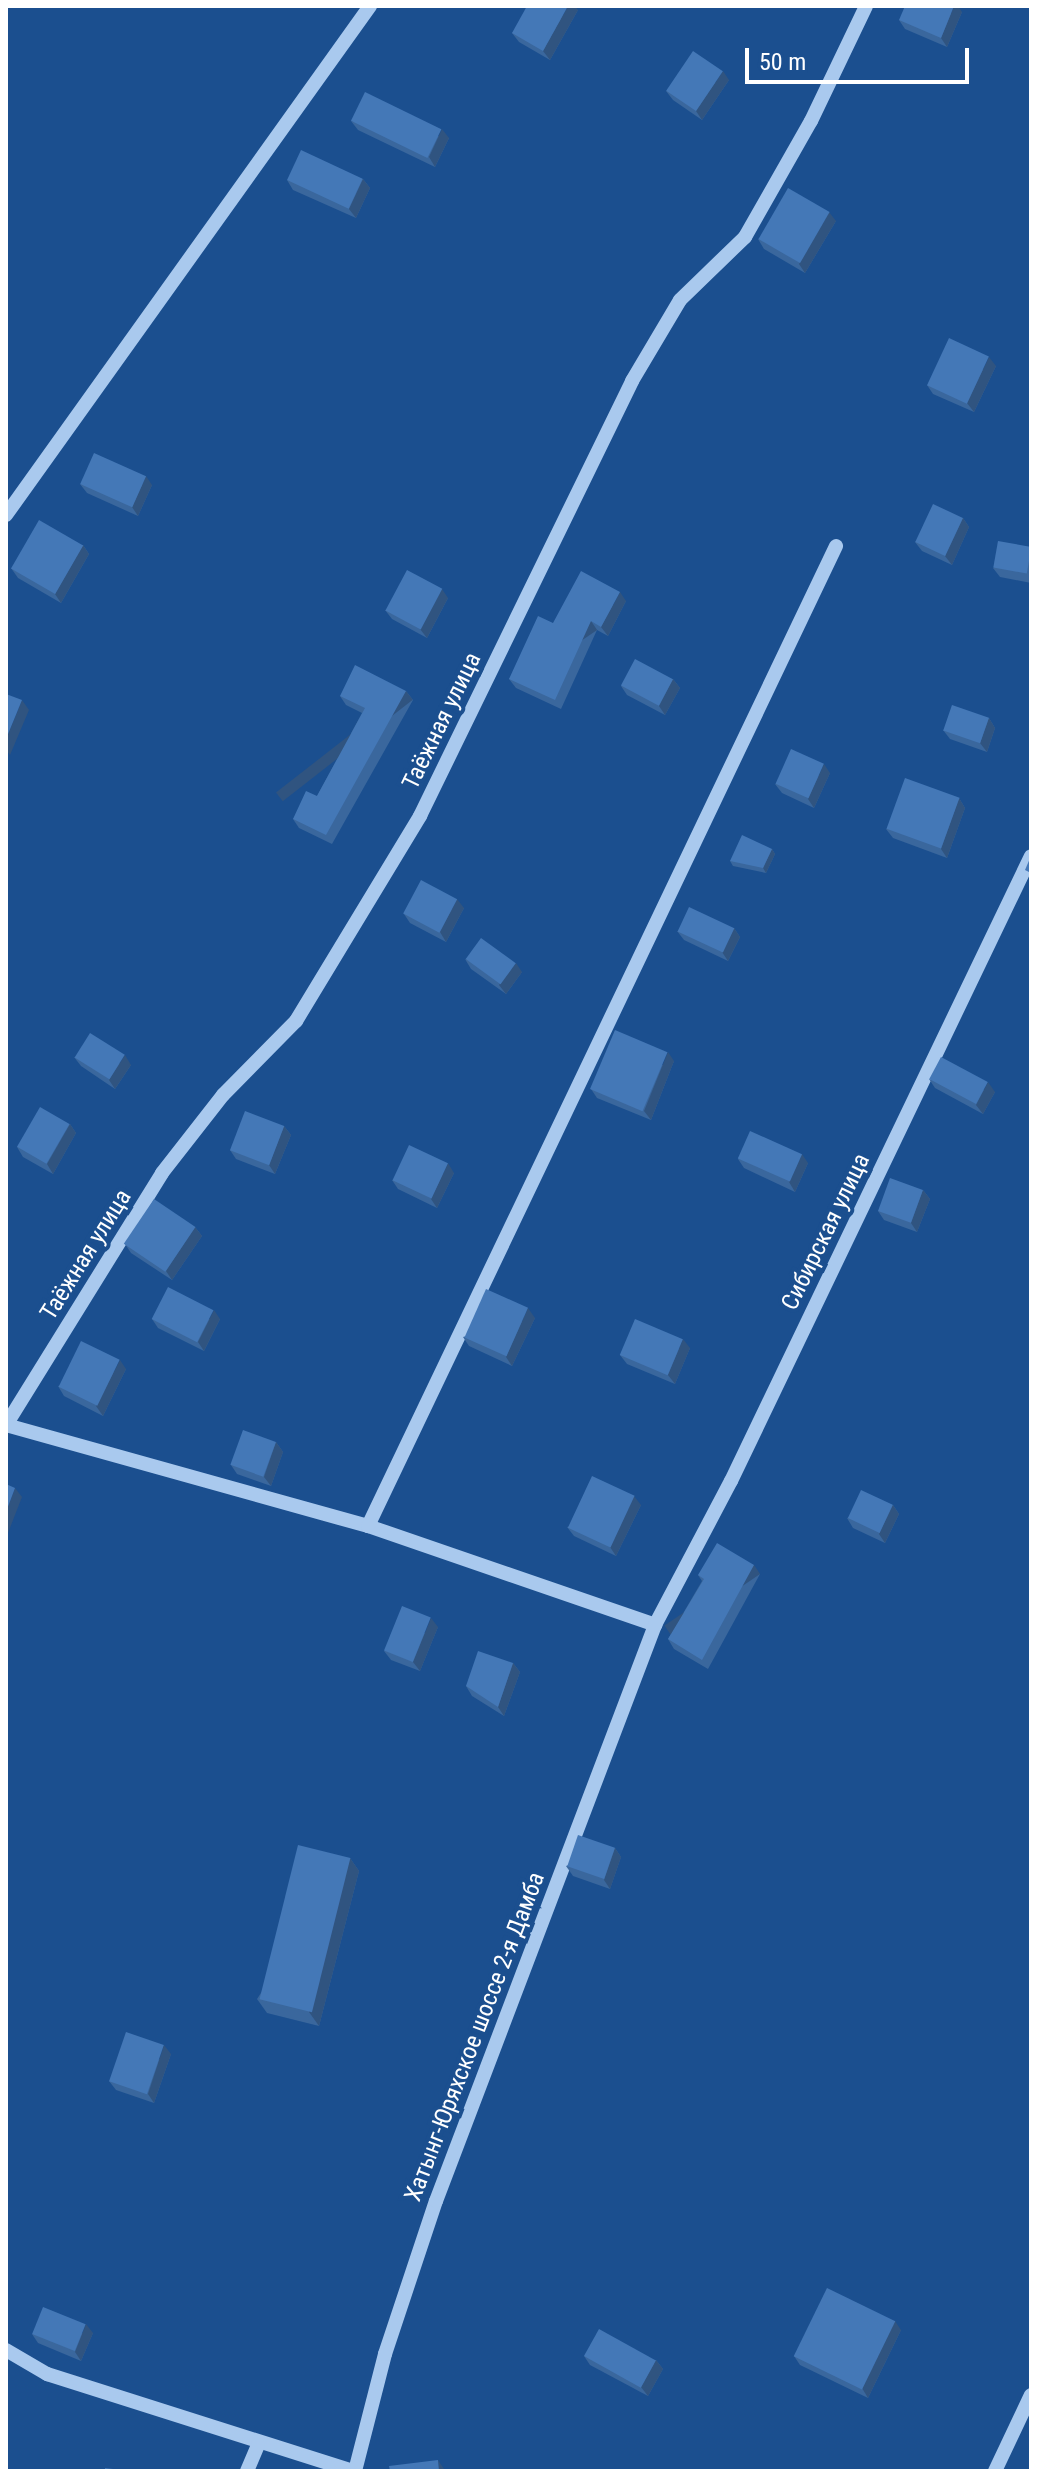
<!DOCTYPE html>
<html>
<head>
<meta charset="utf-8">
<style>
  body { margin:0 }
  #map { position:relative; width:1037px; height:2477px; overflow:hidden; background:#1b4f8f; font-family:"Roboto Condensed",sans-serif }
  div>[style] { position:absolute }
  .minor>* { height:14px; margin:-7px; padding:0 7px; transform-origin:7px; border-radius:7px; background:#a9c9ee }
  .wall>* { inset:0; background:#3a679d }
  .shaded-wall>* { inset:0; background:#305480; transform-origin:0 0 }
  .building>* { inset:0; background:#4478b7; transform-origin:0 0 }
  span { translate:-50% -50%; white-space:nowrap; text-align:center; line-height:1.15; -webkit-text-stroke:8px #1b4f8f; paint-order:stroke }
  .street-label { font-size:24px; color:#fff }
  .frame { position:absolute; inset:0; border:8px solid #fff; pointer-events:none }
  .scale { position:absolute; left:745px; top:48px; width:224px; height:36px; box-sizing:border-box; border:4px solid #fff; border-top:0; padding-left:10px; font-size:24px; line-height:28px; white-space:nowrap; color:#fff; -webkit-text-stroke:6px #1b4f8f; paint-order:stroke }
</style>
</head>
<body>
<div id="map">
  <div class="minor">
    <div style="left:6px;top:515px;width:626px;rotate:-54.43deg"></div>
    <div style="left:6px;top:1425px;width:296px;rotate:-58.2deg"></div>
    <div style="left:162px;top:1173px;width:99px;rotate:-52deg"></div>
    <div style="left:223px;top:1095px;width:104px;rotate:-45.4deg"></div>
    <div style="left:296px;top:1021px;width:240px;rotate:-58.8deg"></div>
    <div style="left:420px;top:816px;width:484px;rotate:-64deg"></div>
    <div style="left:632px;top:381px;width:94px;rotate:-59.3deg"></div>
    <div style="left:680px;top:300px;width:91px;rotate:-44.1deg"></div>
    <div style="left:745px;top:237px;width:133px;rotate:-60.4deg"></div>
    <div style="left:811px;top:121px;width:127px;rotate:-64.4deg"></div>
    <div style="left:6px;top:1425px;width:376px;rotate:15.6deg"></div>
    <div style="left:368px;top:1526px;width:304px;rotate:19deg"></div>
    <div style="left:368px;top:1526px;width:1086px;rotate:-64.47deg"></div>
    <div style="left:6px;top:2350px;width:48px;rotate:30.3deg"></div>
    <div style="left:47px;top:2374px;width:320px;rotate:17.6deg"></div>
    <div style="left:247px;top:2471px;width:28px;rotate:-67deg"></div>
    <div style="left:355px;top:2471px;width:121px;rotate:-75.6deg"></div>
    <div style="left:385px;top:2354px;width:161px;rotate:-71.6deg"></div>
    <div style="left:436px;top:2201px;width:616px;rotate:-69.18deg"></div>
    <div style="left:655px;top:1625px;width:163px;rotate:-62.2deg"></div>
    <div style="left:731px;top:1481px;width:693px;rotate:-64.36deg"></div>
    <div style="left:995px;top:2471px;width:84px;rotate:-64.7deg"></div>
  </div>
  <div class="wall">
    <div style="clip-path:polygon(578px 10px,550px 60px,519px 42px,512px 33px)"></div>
    <div style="clip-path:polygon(962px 12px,947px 47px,905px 29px,899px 20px)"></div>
    <div style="clip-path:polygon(729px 80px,702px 120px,673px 100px,666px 91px)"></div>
    <div style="clip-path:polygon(351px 121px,449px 138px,435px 167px,358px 130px)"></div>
    <div style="clip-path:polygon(363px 179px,370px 188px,356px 218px,293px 190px,287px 180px)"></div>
    <div style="clip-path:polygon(836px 221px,805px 273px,764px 249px,758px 239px)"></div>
    <div style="clip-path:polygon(996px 366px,974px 412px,933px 394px,927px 385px)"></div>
    <div style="clip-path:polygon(80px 484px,152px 485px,138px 516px,87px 493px)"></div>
    <div style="clip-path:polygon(963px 518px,969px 527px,952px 565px,922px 551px,915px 542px)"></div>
    <div style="clip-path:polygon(83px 545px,89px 554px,61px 603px,18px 578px,11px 568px)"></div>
    <div style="clip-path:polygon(1031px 547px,1031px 583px,1000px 577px,993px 568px)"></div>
    <div style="clip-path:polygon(448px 598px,427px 638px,392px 619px,385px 610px)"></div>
    <div style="clip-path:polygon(626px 601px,608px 636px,597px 630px,561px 709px,516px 688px,509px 679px,553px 623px)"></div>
    <div style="clip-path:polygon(673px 679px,680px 688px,665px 715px,627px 695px,621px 686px)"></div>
    <div style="clip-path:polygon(406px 691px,413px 700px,332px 844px,299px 828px,293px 819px,317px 796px,362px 713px,346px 705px,340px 696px)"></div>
    <div style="clip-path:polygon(989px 718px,995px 728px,987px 752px,950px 739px,943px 730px)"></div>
    <div style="clip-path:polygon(830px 773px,814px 808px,782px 793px,775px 784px)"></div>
    <div style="clip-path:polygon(959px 798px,965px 808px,947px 858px,893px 838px,886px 829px)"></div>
    <div style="clip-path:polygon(772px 849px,775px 854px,766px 873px,733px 866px,730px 861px)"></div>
    <div style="clip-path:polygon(464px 908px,446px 942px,410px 923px,404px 914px)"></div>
    <div style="clip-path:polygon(734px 928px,740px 937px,728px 961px,684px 940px,677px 931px)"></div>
    <div style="clip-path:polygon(465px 959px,522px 972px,506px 994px,471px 969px)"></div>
    <div style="clip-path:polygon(74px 1057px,131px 1065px,115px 1089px,81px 1066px)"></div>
    <div style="clip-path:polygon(674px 1061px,651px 1120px,597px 1098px,591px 1089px)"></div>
    <div style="clip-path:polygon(929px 1079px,995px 1092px,983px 1114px,935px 1088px)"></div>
    <div style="clip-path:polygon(70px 1124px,76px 1133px,53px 1174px,23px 1157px,17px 1147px)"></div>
    <div style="clip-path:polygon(284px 1126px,291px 1135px,275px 1174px,236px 1159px,230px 1150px)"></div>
    <div style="clip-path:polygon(738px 1159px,808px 1163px,795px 1192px,744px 1168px)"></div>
    <div style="clip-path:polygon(454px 1173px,437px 1208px,398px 1189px,392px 1180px)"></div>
    <div style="clip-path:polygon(923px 1190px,930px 1199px,917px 1232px,884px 1220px,878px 1211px)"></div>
    <div style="clip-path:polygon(195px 1227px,202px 1236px,172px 1280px,131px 1253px,125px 1244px)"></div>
    <div style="clip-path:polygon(535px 1318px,512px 1366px,469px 1346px,463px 1337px)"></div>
    <div style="clip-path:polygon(152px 1319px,220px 1319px,204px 1351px,158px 1328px)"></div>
    <div style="clip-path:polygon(690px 1348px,675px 1384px,627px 1364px,620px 1355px)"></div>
    <div style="clip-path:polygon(126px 1369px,103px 1416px,64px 1396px,58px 1386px)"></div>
    <div style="clip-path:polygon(276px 1442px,283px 1452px,271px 1486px,237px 1474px,231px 1465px)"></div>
    <div style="clip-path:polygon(641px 1505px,616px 1556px,574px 1536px,567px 1527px)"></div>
    <div style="clip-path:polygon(893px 1505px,899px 1514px,885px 1543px,853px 1528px,847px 1518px)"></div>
    <div style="clip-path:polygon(760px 1574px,708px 1669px,674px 1649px,668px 1639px,702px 1581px,698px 1575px)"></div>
    <div style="clip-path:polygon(438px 1627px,420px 1671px,391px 1660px,384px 1651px)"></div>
    <div style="clip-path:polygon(513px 1663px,520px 1672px,504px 1716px,472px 1696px,466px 1686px)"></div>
    <div style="clip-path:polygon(615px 1848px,621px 1857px,610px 1889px,573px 1876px,566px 1866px)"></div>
    <div style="clip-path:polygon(350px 1858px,359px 1871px,319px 2026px,267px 2013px,257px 1999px)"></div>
    <div style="clip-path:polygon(171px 2054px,154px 2103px,116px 2090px,109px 2081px)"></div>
    <div style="clip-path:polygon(901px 2330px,868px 2398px,800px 2365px,794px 2356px)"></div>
    <div style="clip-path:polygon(93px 2333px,81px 2361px,38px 2343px,32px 2334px)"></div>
    <div style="clip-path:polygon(584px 2356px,656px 2360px,663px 2369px,648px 2396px,590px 2365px)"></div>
  </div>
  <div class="shaded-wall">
    <div style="clip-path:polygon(568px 6px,575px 6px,578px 10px,550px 60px,543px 51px)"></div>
    <div style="clip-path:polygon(954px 6px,958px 6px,962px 12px,947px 47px,941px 38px)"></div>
    <div style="clip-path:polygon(723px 71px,729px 80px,702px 120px,696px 111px)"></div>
    <div style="clip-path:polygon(442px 129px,449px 138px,435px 167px,429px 157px)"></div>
    <div style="clip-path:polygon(363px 179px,370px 188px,356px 218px,349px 209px)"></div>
    <div style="clip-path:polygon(829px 212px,836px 221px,805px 273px,799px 264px)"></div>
    <div style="clip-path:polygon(989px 357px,996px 366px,974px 412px,967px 403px)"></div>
    <div style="clip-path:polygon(146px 476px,152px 485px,138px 516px,132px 507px)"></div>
    <div style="clip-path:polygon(963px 518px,969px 527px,952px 565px,945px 556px)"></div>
    <div style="clip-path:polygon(83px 545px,89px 554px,61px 603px,55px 594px)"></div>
    <div style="clip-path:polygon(442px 589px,448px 598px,427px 638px,420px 629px)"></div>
    <div style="clip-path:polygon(620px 592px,626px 601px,608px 636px,601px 627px)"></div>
    <div style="left:591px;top:621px;width:11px;height:87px;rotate:56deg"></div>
    <div style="clip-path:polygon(673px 679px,680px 688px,665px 715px,659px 706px)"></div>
    <div style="left:406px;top:691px;width:11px;height:165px;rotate:52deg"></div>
    <div style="clip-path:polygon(22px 700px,29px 710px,10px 755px,6px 750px,6px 739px)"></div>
    <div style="clip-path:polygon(989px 718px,995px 728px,987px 752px,980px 743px)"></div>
    <div style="clip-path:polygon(824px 764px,830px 773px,814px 808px,808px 799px)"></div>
    <div style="clip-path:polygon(959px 798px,965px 808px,947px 858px,941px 849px)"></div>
    <div style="clip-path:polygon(772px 849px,775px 854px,766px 873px,763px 868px)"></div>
    <div style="clip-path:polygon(457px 899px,464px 908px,446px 942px,440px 932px)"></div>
    <div style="clip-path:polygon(734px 928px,740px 937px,728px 961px,722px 952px)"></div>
    <div style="clip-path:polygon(516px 963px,522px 972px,506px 994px,499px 985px)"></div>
    <div style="clip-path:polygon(668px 1052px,674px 1061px,651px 1120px,644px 1111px)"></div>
    <div style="clip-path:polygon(125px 1055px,131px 1065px,115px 1089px,109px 1080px)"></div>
    <div style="clip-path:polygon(988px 1082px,995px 1092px,983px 1114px,976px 1105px)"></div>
    <div style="clip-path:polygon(70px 1124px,76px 1133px,53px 1174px,47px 1164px)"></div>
    <div style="clip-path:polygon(284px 1126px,291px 1135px,275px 1174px,269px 1165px)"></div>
    <div style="clip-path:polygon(802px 1154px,808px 1163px,795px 1192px,789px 1182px)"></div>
    <div style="clip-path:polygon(448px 1163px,454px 1173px,437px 1208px,431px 1199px)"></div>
    <div style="clip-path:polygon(923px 1190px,930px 1199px,917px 1232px,911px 1223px)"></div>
    <div style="clip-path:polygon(195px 1227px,202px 1236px,172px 1280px,166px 1271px)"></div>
    <div style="clip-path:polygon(528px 1308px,535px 1318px,512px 1366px,506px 1357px)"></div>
    <div style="clip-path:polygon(214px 1310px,220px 1319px,204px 1351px,198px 1342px)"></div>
    <div style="clip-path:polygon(683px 1339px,690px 1348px,675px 1384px,668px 1375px)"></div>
    <div style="clip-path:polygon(120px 1360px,126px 1369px,103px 1416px,96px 1406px)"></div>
    <div style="clip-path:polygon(276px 1442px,283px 1452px,271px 1486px,264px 1477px)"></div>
    <div style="clip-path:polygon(15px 1488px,22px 1497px,6px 1538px,6px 1512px)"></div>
    <div style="clip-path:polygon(634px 1496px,641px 1505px,616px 1556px,610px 1547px)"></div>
    <div style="clip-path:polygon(893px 1505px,899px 1514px,885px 1543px,879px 1534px)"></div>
    <div style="left:754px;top:1565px;width:11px;height:108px;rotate:56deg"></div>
    <div style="clip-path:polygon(431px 1618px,438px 1627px,420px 1671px,413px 1662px)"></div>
    <div style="clip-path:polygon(513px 1663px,520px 1672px,504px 1716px,498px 1707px)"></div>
    <div style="clip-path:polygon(615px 1848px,621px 1857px,610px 1889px,604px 1880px)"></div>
    <div style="clip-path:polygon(350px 1858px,359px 1871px,319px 2026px,309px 2012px)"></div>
    <div style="clip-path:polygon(164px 2045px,171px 2054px,154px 2103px,148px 2094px)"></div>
    <div style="clip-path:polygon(895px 2321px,901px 2330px,868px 2398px,862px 2388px)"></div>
    <div style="clip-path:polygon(86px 2324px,93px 2333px,81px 2361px,75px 2352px)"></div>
    <div style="clip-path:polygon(656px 2360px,663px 2369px,648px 2396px,641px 2387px)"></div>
    <div style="clip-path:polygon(438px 2460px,444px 2469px,444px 2471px,439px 2471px)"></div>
  </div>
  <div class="building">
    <div style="clip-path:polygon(527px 6px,568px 6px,543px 51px,512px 33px)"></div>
    <div style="clip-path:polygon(905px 6px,954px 6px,941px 38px,899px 20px)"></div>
    <div style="left:693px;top:51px;width:36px;height:48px;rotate:34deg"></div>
    <div style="left:365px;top:92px;width:85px;height:32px;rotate:26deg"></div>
    <div style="left:301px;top:150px;width:68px;height:33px;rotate:25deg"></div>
    <div style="left:788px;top:188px;width:48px;height:59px;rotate:30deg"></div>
    <div style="left:949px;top:338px;width:44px;height:52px;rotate:25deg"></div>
    <div style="left:94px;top:453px;width:57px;height:34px;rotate:24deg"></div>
    <div style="left:933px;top:504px;width:33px;height:42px;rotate:25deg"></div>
    <div style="left:39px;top:520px;width:51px;height:56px;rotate:30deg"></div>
    <div style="left:998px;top:541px;width:34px;height:27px;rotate:10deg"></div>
    <div style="left:407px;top:570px;width:40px;height:46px;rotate:28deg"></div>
    <div style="clip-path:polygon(581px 571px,620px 592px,601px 627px,591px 621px,555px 700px,509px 679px,538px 616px,553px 623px)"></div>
    <div style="left:635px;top:659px;width:43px;height:30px;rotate:28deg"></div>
    <div style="clip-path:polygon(355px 665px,406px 691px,326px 835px,293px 819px,306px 791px,317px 796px,365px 708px,340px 696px)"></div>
    <div style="clip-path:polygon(6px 694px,22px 700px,6px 739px)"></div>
    <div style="left:952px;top:705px;width:39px;height:27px;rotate:19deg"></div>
    <div style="left:791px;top:749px;width:36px;height:38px;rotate:24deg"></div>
    <div style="left:905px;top:778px;width:58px;height:54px;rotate:20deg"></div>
    <div style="clip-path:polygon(742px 835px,772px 849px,763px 868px,730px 861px)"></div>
    <div style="clip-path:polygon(1031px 856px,1031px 873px,1025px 870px)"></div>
    <div style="left:421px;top:880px;width:41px;height:38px;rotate:28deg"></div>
    <div style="left:689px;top:907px;width:50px;height:27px;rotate:25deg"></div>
    <div style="left:481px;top:938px;width:43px;height:26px;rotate:36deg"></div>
    <div style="left:615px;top:1030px;width:57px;height:64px;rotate:23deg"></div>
    <div style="left:90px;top:1033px;width:41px;height:29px;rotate:32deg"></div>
    <div style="left:941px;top:1057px;width:53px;height:25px;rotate:28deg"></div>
    <div style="left:40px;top:1107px;width:34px;height:46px;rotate:30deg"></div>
    <div style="left:245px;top:1111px;width:42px;height:42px;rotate:21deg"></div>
    <div style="left:750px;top:1131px;width:57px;height:30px;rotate:24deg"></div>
    <div style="left:409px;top:1145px;width:43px;height:39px;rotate:25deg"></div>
    <div style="left:890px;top:1178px;width:35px;height:35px;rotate:20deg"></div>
    <div style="left:154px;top:1199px;width:50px;height:54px;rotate:34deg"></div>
    <div style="left:168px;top:1287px;width:51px;height:36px;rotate:27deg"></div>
    <div style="left:486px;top:1289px;width:46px;height:53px;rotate:24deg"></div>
    <div style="left:635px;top:1319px;width:52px;height:39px;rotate:23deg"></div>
    <div style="left:81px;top:1341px;width:43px;height:51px;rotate:26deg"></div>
    <div style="left:243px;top:1430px;width:35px;height:37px;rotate:20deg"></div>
    <div style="left:592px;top:1476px;width:47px;height:57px;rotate:25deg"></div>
    <div style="clip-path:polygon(6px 1484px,15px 1488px,6px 1512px)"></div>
    <div style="left:861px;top:1490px;width:35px;height:31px;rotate:25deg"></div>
    <div style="clip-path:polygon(717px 1543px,754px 1565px,702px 1660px,668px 1639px,704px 1579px,698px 1575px)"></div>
    <div style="left:402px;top:1606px;width:31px;height:48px;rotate:22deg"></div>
    <div style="clip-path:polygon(478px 1651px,513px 1663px,498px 1707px,466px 1686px)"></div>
    <div style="left:578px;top:1835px;width:39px;height:33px;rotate:19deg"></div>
    <div style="left:298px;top:1845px;width:54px;height:159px;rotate:14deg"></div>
    <div style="left:126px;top:2032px;width:40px;height:52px;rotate:19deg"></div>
    <div style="left:827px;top:2288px;width:76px;height:76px;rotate:26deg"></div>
    <div style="left:43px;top:2307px;width:46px;height:29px;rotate:22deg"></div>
    <div style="left:599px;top:2329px;width:65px;height:31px;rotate:29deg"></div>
    <div style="clip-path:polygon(438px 2460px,439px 2471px,390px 2471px,389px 2466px)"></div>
    <div style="clip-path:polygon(105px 2468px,129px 2471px,105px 2471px)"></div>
  </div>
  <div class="street-label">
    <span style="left:442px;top:721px;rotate:-64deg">Таёжная улица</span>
    <span style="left:826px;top:1232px;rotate:-64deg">Сибирская улица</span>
    <span style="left:86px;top:1255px;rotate:-58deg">Таёжная улица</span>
    <span style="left:475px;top:2037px;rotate:-69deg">Хатынг-Юряхское шоссе 2-я Дамба</span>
  </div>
  <div class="frame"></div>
  <div class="scale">50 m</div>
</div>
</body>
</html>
